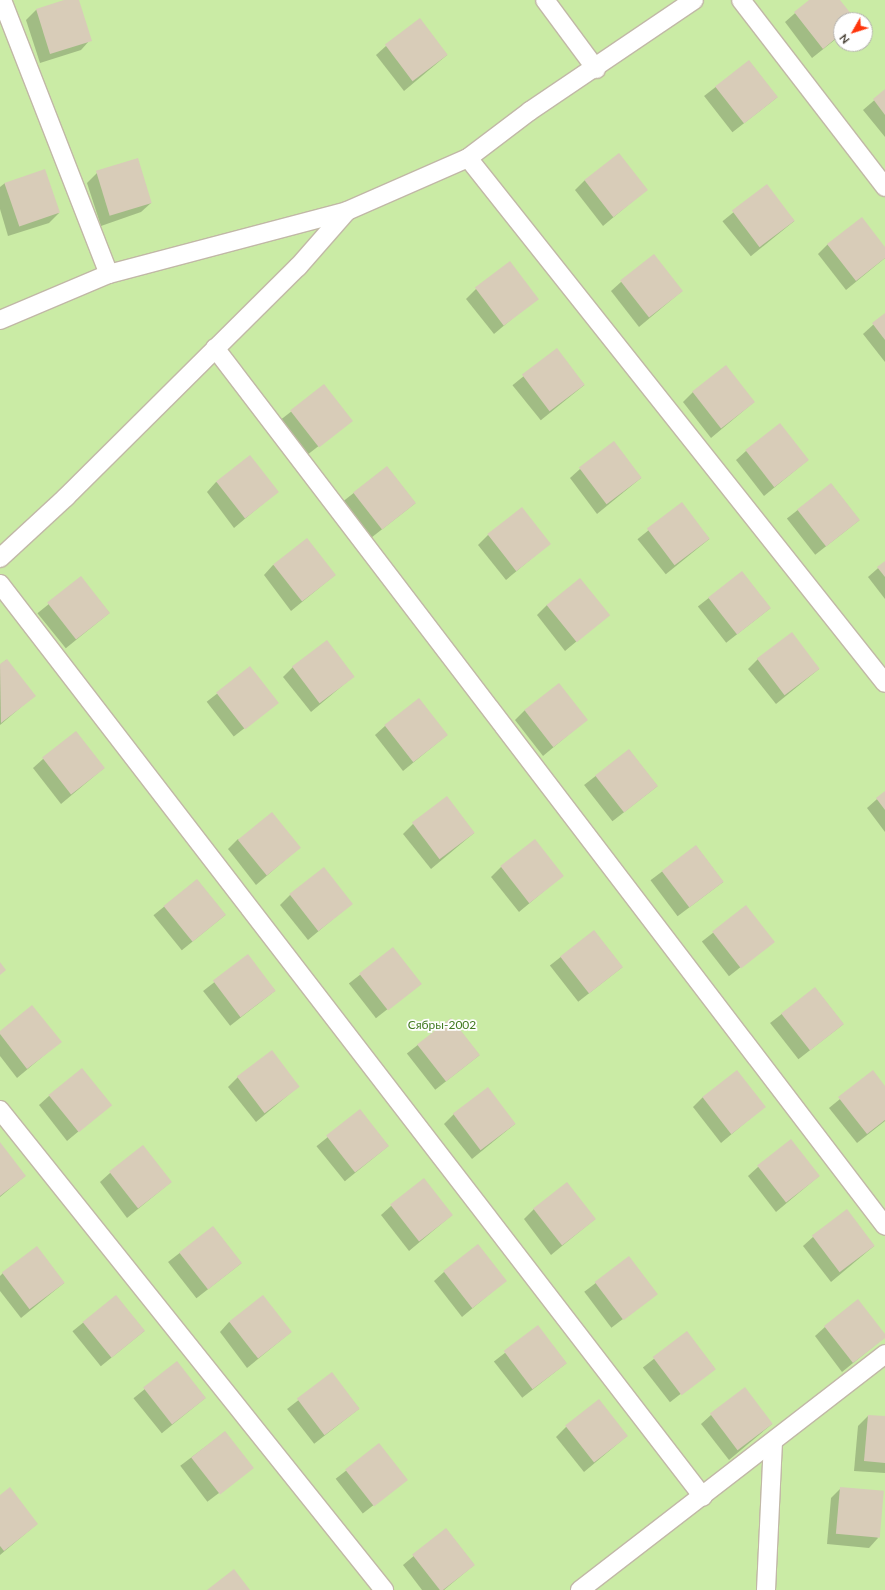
<!DOCTYPE html>
<html>
<head>
<meta charset="utf-8">
<style>
  body { margin:0 }
  #map { position:relative; width:885px; height:1590px; overflow:hidden; background:#f2ede1; font-family:Lato,sans-serif }
  div>[style] { position:absolute }
  .green>* { inset:0; background:#caeba5 }
  .shadow>* { inset:0; background:#0003; transform-origin:0 0 }
  .building>* { inset:0; background:#d8ccb8; transform-origin:0 0 }
  .roads { filter:drop-shadow(1px 0 #c1b8a6) drop-shadow(-1px 0 #c1b8a6) drop-shadow(0 1px #c1b8a6) drop-shadow(0 -1px #c1b8a6) }
  .service>* { height:18px; margin:-9px; padding:0 9px; transform-origin:9px; border-radius:9px; background:#fff }
  span { translate:-50% -50%; white-space:nowrap; text-align:center; line-height:1.15; -webkit-text-stroke:3.5px #fff; paint-order:stroke }
  .park-label { font-size:12px; color:#417a21 }
  .north { position:absolute; left:833px; top:12px; width:40px; height:40px; box-sizing:border-box; background:#fff; border:1px solid #b4b1ad; border-radius:50%; rotate:231deg; font-size:11px; font-weight:700; line-height:16px; text-align:center; color:#443d31 }
  .north::after { content:''; display:block; margin:auto; width:14px; height:18px; background:#ff350b; clip-path:polygon(50% 0,100% 100%,50% 72%,0 100%) }
</style>
</head>
<body>
<div id="map">
  <div class="green">
    <div style="clip-path:polygon(evenodd,0 0,885px 0,885px 1590px,0 1590px,0 0,841px 20px,865px 20px,865px 44px,841px 44px,841px 20px)"></div>
  </div>
  <div class="shadow">
    <div style="clip-path:polygon(67px 0,78px 0,90px 40px,81px 50px,40px 63px,26px 20px,36px 10px)"></div>
    <div style="clip-path:polygon(810px 0,839px 0,854px 20px,841px 20px,841px 35px,812px 58px,785px 22px)"></div>
    <div style="clip-path:polygon(386px 46px,447px 55px,404px 91px,376px 55px)"></div>
    <div style="left:749px;top:61px;width:46px;height:57px;rotate:52deg"></div>
    <div style="clip-path:polygon(885px 91px,885px 137px,863px 110px)"></div>
    <div style="clip-path:polygon(97px 173px,151px 203px,141px 212px,101px 226px,87px 183px)"></div>
    <div style="clip-path:polygon(585px 180px,646px 190px,603px 226px,575px 190px)"></div>
    <div style="clip-path:polygon(5px 183px,59px 213px,49px 223px,8px 236px,0 209px,0 187px)"></div>
    <div style="left:766px;top:186px;width:45px;height:56px;rotate:51deg"></div>
    <div style="clip-path:polygon(828px 244px,885px 249px,885px 258px,846px 290px,818px 254px)"></div>
    <div style="clip-path:polygon(621px 282px,682px 291px,639px 327px,611px 291px)"></div>
    <div style="clip-path:polygon(476px 289px,537px 298px,494px 334px,466px 299px)"></div>
    <div style="clip-path:polygon(885px 314px,885px 362px,863px 334px)"></div>
    <div style="left:556px;top:350px;width:45px;height:56px;rotate:51deg"></div>
    <div style="left:324px;top:386px;width:44px;height:55px;rotate:52deg"></div>
    <div style="clip-path:polygon(693px 392px,754px 402px,711px 438px,683px 402px)"></div>
    <div style="clip-path:polygon(746px 451px,808px 460px,764px 496px,736px 460px)"></div>
    <div style="left:387px;top:467px;width:46px;height:56px;rotate:52deg"></div>
    <div style="clip-path:polygon(580px 469px,641px 478px,597px 514px,570px 478px)"></div>
    <div style="clip-path:polygon(216px 482px,277px 492px,234px 528px,207px 492px)"></div>
    <div style="left:831px;top:484px;width:46px;height:56px;rotate:52deg"></div>
    <div style="left:681px;top:504px;width:45px;height:56px;rotate:51deg"></div>
    <div style="clip-path:polygon(488px 535px,549px 544px,506px 580px,478px 545px)"></div>
    <div style="clip-path:polygon(885px 562px,885px 599px,868px 577px)"></div>
    <div style="clip-path:polygon(273px 565px,335px 575px,291px 611px,264px 575px)"></div>
    <div style="left:742px;top:572px;width:46px;height:56px;rotate:52deg"></div>
    <div style="left:81px;top:578px;width:45px;height:56px;rotate:51deg"></div>
    <div style="clip-path:polygon(547px 605px,608px 615px,565px 651px,537px 615px)"></div>
    <div style="clip-path:polygon(758px 659px,819px 669px,776px 704px,748px 669px)"></div>
    <div style="clip-path:polygon(6px 660px,34px 696px,0 725px,0 665px)"></div>
    <div style="clip-path:polygon(293px 667px,354px 676px,311px 712px,283px 677px)"></div>
    <div style="left:250px;top:668px;width:44px;height:55px;rotate:52deg"></div>
    <div style="clip-path:polygon(525px 710px,586px 720px,543px 756px,515px 720px)"></div>
    <div style="clip-path:polygon(385px 726px,447px 735px,403px 771px,375px 735px)"></div>
    <div style="left:629px;top:750px;width:46px;height:57px;rotate:52deg"></div>
    <div style="clip-path:polygon(43px 759px,104px 768px,61px 804px,33px 768px)"></div>
    <div style="clip-path:polygon(885px 792px,885px 832px,867px 808px)"></div>
    <div style="clip-path:polygon(413px 824px,474px 833px,431px 869px,403px 834px)"></div>
    <div style="clip-path:polygon(238px 839px,299px 848px,256px 885px,228px 849px)"></div>
    <div style="left:696px;top:846px;width:45px;height:57px;rotate:53deg"></div>
    <div style="clip-path:polygon(501px 867px,562px 876px,519px 912px,491px 877px)"></div>
    <div style="left:197px;top:880px;width:45px;height:56px;rotate:51deg"></div>
    <div style="clip-path:polygon(290px 895px,351px 904px,308px 940px,280px 905px)"></div>
    <div style="left:746px;top:907px;width:44px;height:56px;rotate:52deg"></div>
    <div style="left:594px;top:931px;width:46px;height:56px;rotate:52deg"></div>
    <div style="left:393px;top:949px;width:44px;height:56px;rotate:52deg"></div>
    <div style="left:248px;top:956px;width:44px;height:57px;rotate:52deg"></div>
    <div style="left:815px;top:988px;width:46px;height:57px;rotate:52deg"></div>
    <div style="left:451px;top:1019px;width:46px;height:56px;rotate:52deg"></div>
    <div style="clip-path:polygon(0 1032px,60px 1042px,17px 1078px,0 1056px)"></div>
    <div style="clip-path:polygon(873px 1072px,885px 1088px,885px 1121px,857px 1143px,829px 1108px)"></div>
    <div style="clip-path:polygon(238px 1077px,299px 1086px,256px 1122px,228px 1087px)"></div>
    <div style="clip-path:polygon(49px 1096px,110px 1105px,67px 1141px,39px 1105px)"></div>
    <div style="clip-path:polygon(703px 1097px,764px 1107px,721px 1143px,693px 1107px)"></div>
    <div style="left:360px;top:1111px;width:45px;height:56px;rotate:51deg"></div>
    <div style="clip-path:polygon(454px 1114px,515px 1124px,472px 1159px,444px 1124px)"></div>
    <div style="clip-path:polygon(0 1144px,25px 1176px,0 1197px)"></div>
    <div style="clip-path:polygon(758px 1167px,819px 1176px,776px 1212px,748px 1176px)"></div>
    <div style="clip-path:polygon(110px 1173px,171px 1182px,127px 1218px,100px 1182px)"></div>
    <div style="clip-path:polygon(391px 1206px,452px 1215px,409px 1251px,381px 1215px)"></div>
    <div style="clip-path:polygon(534px 1209px,595px 1219px,551px 1255px,524px 1219px)"></div>
    <div style="left:213px;top:1227px;width:46px;height:57px;rotate:52deg"></div>
    <div style="clip-path:polygon(813px 1237px,874px 1246px,831px 1282px,803px 1246px)"></div>
    <div style="left:629px;top:1258px;width:45px;height:56px;rotate:53deg"></div>
    <div style="clip-path:polygon(444px 1272px,505px 1281px,462px 1317px,434px 1281px)"></div>
    <div style="clip-path:polygon(3px 1273px,64px 1283px,21px 1318px,0 1291px,0 1276px)"></div>
    <div style="left:116px;top:1296px;width:45px;height:56px;rotate:51deg"></div>
    <div style="clip-path:polygon(229px 1322px,291px 1332px,247px 1368px,220px 1332px)"></div>
    <div style="left:538px;top:1327px;width:46px;height:56px;rotate:52deg"></div>
    <div style="clip-path:polygon(825px 1327px,885px 1335px,885px 1337px,842px 1372px,815px 1336px)"></div>
    <div style="left:687px;top:1333px;width:44px;height:56px;rotate:52deg"></div>
    <div style="left:177px;top:1363px;width:45px;height:56px;rotate:51deg"></div>
    <div style="left:332px;top:1374px;width:44px;height:57px;rotate:52deg"></div>
    <div style="clip-path:polygon(711px 1415px,772px 1424px,729px 1460px,701px 1424px)"></div>
    <div style="clip-path:polygon(868px 1416px,885px 1417px,885px 1473px,854px 1471px,858px 1426px)"></div>
    <div style="clip-path:polygon(566px 1427px,627px 1436px,584px 1472px,556px 1437px)"></div>
    <div style="left:225px;top:1432px;width:45px;height:56px;rotate:53deg"></div>
    <div style="left:379px;top:1445px;width:44px;height:55px;rotate:52deg"></div>
    <div style="clip-path:polygon(841px 1488px,878px 1538px,869px 1548px,827px 1544px,831px 1498px)"></div>
    <div style="clip-path:polygon(0 1496px,37px 1524px,0 1555px)"></div>
    <div style="clip-path:polygon(446px 1529px,474px 1565px,444px 1590px,422px 1590px,403px 1565px)"></div>
  </div>
  <div class="building">
    <div style="clip-path:polygon(64px 0,79px 0,92px 41px,50px 54px,36px 9px)"></div>
    <div style="clip-path:polygon(809px 0,840px 0,856px 20px,841px 20px,841px 34px,823px 49px,794px 12px)"></div>
    <div style="left:420px;top:18px;width:46px;height:44px;rotate:53deg"></div>
    <div style="left:749px;top:60px;width:47px;height:43px;rotate:52deg"></div>
    <div style="clip-path:polygon(885px 89px,885px 115px,873px 99px)"></div>
    <div style="left:619px;top:153px;width:47px;height:44px;rotate:52deg"></div>
    <div style="left:138px;top:158px;width:47px;height:44px;rotate:73deg"></div>
    <div style="left:45px;top:169px;width:46px;height:43px;rotate:71deg"></div>
    <div style="left:767px;top:184px;width:46px;height:44px;rotate:53deg"></div>
    <div style="clip-path:polygon(862px 217px,885px 247px,885px 258px,856px 281px,827px 244px)"></div>
    <div style="left:654px;top:254px;width:47px;height:43px;rotate:52deg"></div>
    <div style="left:510px;top:261px;width:48px;height:44px;rotate:53deg"></div>
    <div style="clip-path:polygon(885px 313px,885px 340px,872px 323px)"></div>
    <div style="left:557px;top:348px;width:46px;height:44px;rotate:53deg"></div>
    <div style="left:726px;top:365px;width:47px;height:43px;rotate:52deg"></div>
    <div style="left:324px;top:384px;width:47px;height:43px;rotate:52deg"></div>
    <div style="left:780px;top:423px;width:47px;height:44px;rotate:52deg"></div>
    <div style="left:614px;top:441px;width:46px;height:44px;rotate:53deg"></div>
    <div style="left:250px;top:455px;width:47px;height:43px;rotate:52deg"></div>
    <div style="left:387px;top:466px;width:47px;height:43px;rotate:52deg"></div>
    <div style="left:831px;top:483px;width:47px;height:43px;rotate:52deg"></div>
    <div style="left:682px;top:502px;width:46px;height:44px;rotate:53deg"></div>
    <div style="left:522px;top:507px;width:47px;height:44px;rotate:52deg"></div>
    <div style="left:307px;top:538px;width:47px;height:43px;rotate:52deg"></div>
    <div style="clip-path:polygon(885px 561px,885px 577px,877px 567px)"></div>
    <div style="left:742px;top:571px;width:47px;height:43px;rotate:52deg"></div>
    <div style="left:81px;top:576px;width:47px;height:43px;rotate:52deg"></div>
    <div style="left:580px;top:578px;width:48px;height:43px;rotate:51deg"></div>
    <div style="left:792px;top:632px;width:46px;height:44px;rotate:53deg"></div>
    <div style="left:327px;top:640px;width:46px;height:44px;rotate:53deg"></div>
    <div style="clip-path:polygon(7px 659px,36px 696px,1px 723px,0 664px)"></div>
    <div style="left:250px;top:666px;width:47px;height:43px;rotate:52deg"></div>
    <div style="left:559px;top:683px;width:47px;height:44px;rotate:52deg"></div>
    <div style="left:419px;top:698px;width:47px;height:44px;rotate:52deg"></div>
    <div style="left:76px;top:731px;width:47px;height:43px;rotate:52deg"></div>
    <div style="left:629px;top:749px;width:47px;height:43px;rotate:52deg"></div>
    <div style="clip-path:polygon(885px 791px,885px 810px,876px 798px)"></div>
    <div style="left:447px;top:796px;width:46px;height:44px;rotate:53deg"></div>
    <div style="left:272px;top:812px;width:46px;height:44px;rotate:51deg"></div>
    <div style="left:535px;top:839px;width:47px;height:44px;rotate:52deg"></div>
    <div style="left:696px;top:845px;width:46px;height:43px;rotate:53deg"></div>
    <div style="left:324px;top:867px;width:47px;height:44px;rotate:52deg"></div>
    <div style="left:197px;top:879px;width:46px;height:43px;rotate:51deg"></div>
    <div style="left:746px;top:905px;width:47px;height:43px;rotate:52deg"></div>
    <div style="left:594px;top:930px;width:47px;height:43px;rotate:52deg"></div>
    <div style="left:393px;top:947px;width:47px;height:43px;rotate:52deg"></div>
    <div style="left:248px;top:954px;width:46px;height:44px;rotate:53deg"></div>
    <div style="clip-path:polygon(0 962px,6px 970px,0 975px)"></div>
    <div style="left:815px;top:987px;width:47px;height:43px;rotate:52deg"></div>
    <div style="clip-path:polygon(32px 1005px,62px 1042px,27px 1069px,0 1034px,0 1031px)"></div>
    <div style="left:451px;top:1018px;width:47px;height:43px;rotate:52deg"></div>
    <div style="left:272px;top:1050px;width:46px;height:44px;rotate:53deg"></div>
    <div style="left:82px;top:1068px;width:48px;height:43px;rotate:51deg"></div>
    <div style="left:737px;top:1070px;width:47px;height:44px;rotate:52deg"></div>
    <div style="clip-path:polygon(873px 1070px,885px 1086px,885px 1120px,867px 1134px,838px 1097px)"></div>
    <div style="left:488px;top:1087px;width:46px;height:44px;rotate:53deg"></div>
    <div style="left:360px;top:1109px;width:47px;height:43px;rotate:52deg"></div>
    <div style="left:791px;top:1139px;width:47px;height:43px;rotate:52deg"></div>
    <div style="clip-path:polygon(0 1142px,26px 1176px,0 1196px)"></div>
    <div style="left:143px;top:1145px;width:47px;height:43px;rotate:52deg"></div>
    <div style="left:424px;top:1178px;width:47px;height:43px;rotate:52deg"></div>
    <div style="left:567px;top:1182px;width:47px;height:43px;rotate:52deg"></div>
    <div style="left:847px;top:1209px;width:46px;height:44px;rotate:53deg"></div>
    <div style="left:213px;top:1226px;width:47px;height:43px;rotate:52deg"></div>
    <div style="left:478px;top:1244px;width:47px;height:44px;rotate:52deg"></div>
    <div style="left:37px;top:1246px;width:46px;height:44px;rotate:53deg"></div>
    <div style="left:629px;top:1256px;width:48px;height:43px;rotate:53deg"></div>
    <div style="left:116px;top:1295px;width:46px;height:43px;rotate:51deg"></div>
    <div style="left:263px;top:1295px;width:47px;height:43px;rotate:52deg"></div>
    <div style="clip-path:polygon(858px 1299px,885px 1334px,885px 1338px,853px 1363px,824px 1326px)"></div>
    <div style="left:538px;top:1325px;width:48px;height:43px;rotate:53deg"></div>
    <div style="left:687px;top:1331px;width:48px;height:43px;rotate:53deg"></div>
    <div style="left:177px;top:1361px;width:47px;height:43px;rotate:52deg"></div>
    <div style="left:332px;top:1372px;width:46px;height:44px;rotate:53deg"></div>
    <div style="left:745px;top:1387px;width:46px;height:44px;rotate:53deg"></div>
    <div style="left:599px;top:1399px;width:47px;height:43px;rotate:52deg"></div>
    <div style="clip-path:polygon(868px 1415px,885px 1416px,885px 1463px,864px 1461px)"></div>
    <div style="left:225px;top:1431px;width:47px;height:43px;rotate:52deg"></div>
    <div style="left:379px;top:1443px;width:47px;height:43px;rotate:52deg"></div>
    <div style="clip-path:polygon(10px 1487px,38px 1524px,4px 1551px,0 1546px,0 1495px)"></div>
    <div style="left:840px;top:1487px;width:44px;height:47px;rotate:5deg"></div>
    <div style="left:446px;top:1528px;width:47px;height:43px;rotate:52deg"></div>
    <div style="clip-path:polygon(234px 1569px,250px 1590px,207px 1590px)"></div>
  </div>
  <div class="roads">
    <div class="service">
      <div style="left:2px;top:0;width:294px;rotate:68.7deg"></div>
      <div style="left:545px;top:0;width:86px;rotate:53.5deg"></div>
      <div style="left:741px;top:0;width:236px;rotate:52.4deg"></div>
      <div style="left:468px;top:158px;width:670px;rotate:51.54deg"></div>
      <div style="left:0;top:320px;width:118px;rotate:-22.9deg"></div>
      <div style="left:109px;top:274px;width:246px;rotate:-14.8deg"></div>
      <div style="left:347px;top:211px;width:132px;rotate:-23.7deg"></div>
      <div style="left:468px;top:158px;width:78px;rotate:-37.2deg"></div>
      <div style="left:530px;top:111px;width:198px;rotate:-34.1deg"></div>
      <div style="left:215px;top:348px;width:1104px;rotate:52.65deg"></div>
      <div style="left:0;top:558px;width:90px;rotate:-42.7deg"></div>
      <div style="left:66px;top:497px;width:327px;rotate:-44.8deg"></div>
      <div style="left:298px;top:267px;width:74px;rotate:-48.8deg"></div>
      <div style="left:0;top:584px;width:1152px;rotate:52.4deg"></div>
      <div style="left:0;top:1110px;width:615px;rotate:51.34deg"></div>
      <div style="left:580px;top:1590px;width:386px;rotate:-37.7deg"></div>
      <div style="left:766px;top:1590px;width:148px;rotate:-87.3deg"></div>
    </div>
  </div>
  <div class="park-label">
    <span style="left:442px;top:1025px">Сябры-2002</span>
  </div>
  <div class="north">N</div>
</div>
</body>
</html>
